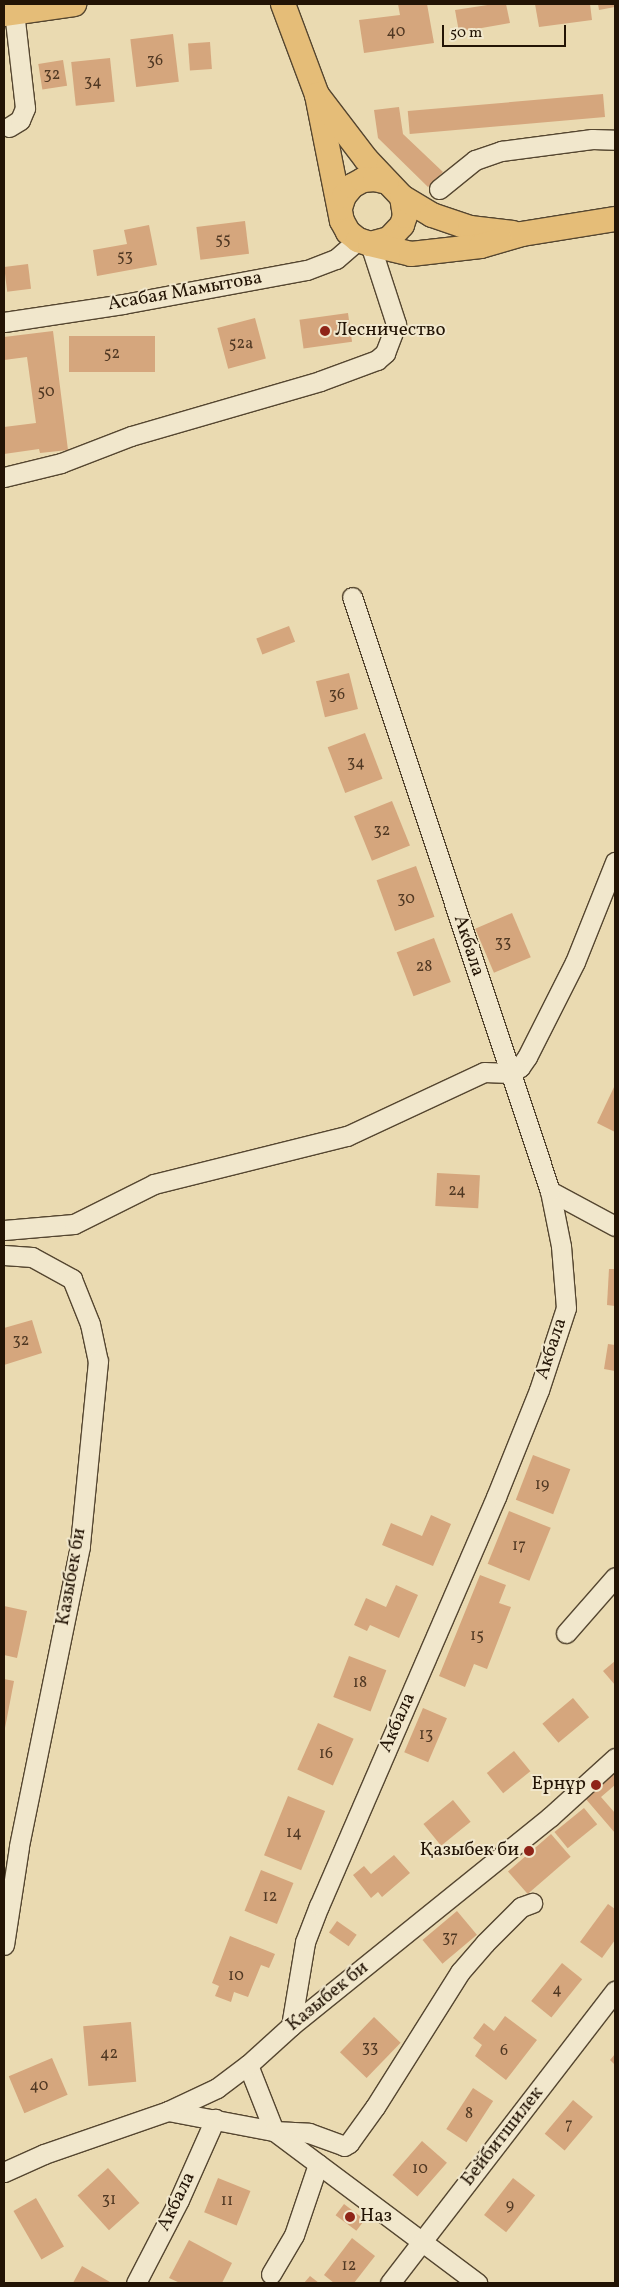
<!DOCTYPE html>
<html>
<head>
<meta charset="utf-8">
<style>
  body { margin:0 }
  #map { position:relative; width:619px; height:2287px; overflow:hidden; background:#eadab1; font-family:Vollkorn,serif }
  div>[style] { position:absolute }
  .building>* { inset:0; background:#d5a67d; transform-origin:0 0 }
  .roads { filter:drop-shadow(1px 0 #554630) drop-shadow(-1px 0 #554630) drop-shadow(0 1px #554630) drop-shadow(0 -1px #554630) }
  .minor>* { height:19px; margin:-9.5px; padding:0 9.5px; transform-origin:9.5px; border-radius:9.5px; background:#f1e7cc }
  .major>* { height:24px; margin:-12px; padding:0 12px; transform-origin:12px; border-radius:12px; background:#e5bd78 }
  .dots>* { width:14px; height:14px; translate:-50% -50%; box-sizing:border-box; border:2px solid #f1e7cc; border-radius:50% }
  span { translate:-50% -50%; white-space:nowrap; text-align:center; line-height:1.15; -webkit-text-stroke:4px #f1e7cc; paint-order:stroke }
  .number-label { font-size:16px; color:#503823 }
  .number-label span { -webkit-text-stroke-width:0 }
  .street-label { font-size:19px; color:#231405 }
  .poi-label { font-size:19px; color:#231405 }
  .left { translate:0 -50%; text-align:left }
  .right { translate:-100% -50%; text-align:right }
  .frame { position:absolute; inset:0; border:5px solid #231405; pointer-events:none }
  .scale { position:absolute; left:442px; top:25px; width:124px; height:22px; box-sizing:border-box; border:2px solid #231405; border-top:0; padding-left:6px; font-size:15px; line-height:18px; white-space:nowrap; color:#231405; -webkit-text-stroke:4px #f1e7cc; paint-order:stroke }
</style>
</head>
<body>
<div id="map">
  <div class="building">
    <div style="clip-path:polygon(398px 4px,427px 4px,434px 43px,364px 53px,359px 20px,400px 15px)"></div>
    <div style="clip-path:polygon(494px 4px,506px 4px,510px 23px,459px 32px,455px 10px)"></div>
    <div style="clip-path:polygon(535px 4px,590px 4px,592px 20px,539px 27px)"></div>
    <div style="clip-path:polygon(598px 4px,615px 4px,615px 7px,599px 10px)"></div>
    <div style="left:173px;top:34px;width:48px;height:43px;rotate:83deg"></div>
    <div style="left:210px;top:42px;width:27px;height:22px;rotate:86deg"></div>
    <div style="left:110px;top:58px;width:44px;height:39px;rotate:84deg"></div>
    <div style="left:63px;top:60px;width:26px;height:25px;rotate:81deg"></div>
    <div style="left:603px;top:94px;width:23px;height:196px;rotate:85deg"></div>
    <div style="clip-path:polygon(399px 107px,403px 134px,443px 172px,428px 187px,378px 138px,374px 110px)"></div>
    <div style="left:245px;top:221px;width:33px;height:49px;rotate:83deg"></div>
    <div style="clip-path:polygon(149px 225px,157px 265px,97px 276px,93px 250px,127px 244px,124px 230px)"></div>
    <div style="left:28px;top:264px;width:25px;height:24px;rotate:83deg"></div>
    <div style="left:348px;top:313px;width:29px;height:49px;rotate:82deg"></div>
    <div style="left:255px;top:318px;width:42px;height:39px;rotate:75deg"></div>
    <div style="clip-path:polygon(53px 331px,68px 450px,40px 453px,39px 449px,4px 454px,4px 427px,36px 423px,27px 357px,4px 360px,4px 337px)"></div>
    <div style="left:155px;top:336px;width:36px;height:86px;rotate:90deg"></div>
    <div style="left:289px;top:626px;width:17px;height:35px;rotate:69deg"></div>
    <div style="left:349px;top:673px;width:37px;height:34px;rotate:76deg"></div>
    <div style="left:365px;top:733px;width:49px;height:40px;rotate:69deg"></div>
    <div style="left:392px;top:801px;width:48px;height:41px;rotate:68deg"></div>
    <div style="left:416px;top:866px;width:54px;height:42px;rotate:70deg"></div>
    <div style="left:512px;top:913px;width:48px;height:40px;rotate:67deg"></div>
    <div style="left:434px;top:938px;width:47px;height:40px;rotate:69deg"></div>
    <div style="clip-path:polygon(615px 1085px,615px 1132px,597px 1123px)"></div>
    <div style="left:437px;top:1173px;width:43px;height:33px;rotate:3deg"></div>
    <div style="clip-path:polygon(609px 1269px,615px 1269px,615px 1306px,607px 1305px)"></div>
    <div style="clip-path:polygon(32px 1320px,42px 1353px,4px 1365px,4px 1328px)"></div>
    <div style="clip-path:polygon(608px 1344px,615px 1345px,615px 1371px,604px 1369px)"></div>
    <div style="left:533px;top:1455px;width:40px;height:48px;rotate:21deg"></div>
    <div style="left:509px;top:1511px;width:45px;height:57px;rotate:22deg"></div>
    <div style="clip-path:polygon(431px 1515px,451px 1524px,433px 1566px,382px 1545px,391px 1523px,422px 1536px)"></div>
    <div style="clip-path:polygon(480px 1575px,506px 1585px,499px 1603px,511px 1607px,487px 1669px,474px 1664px,465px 1687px,439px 1676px)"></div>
    <div style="clip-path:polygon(396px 1585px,418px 1595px,399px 1638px,370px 1625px,367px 1631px,354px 1625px,366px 1598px,386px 1607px)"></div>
    <div style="clip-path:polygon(4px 1606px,27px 1611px,17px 1658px,4px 1655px)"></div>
    <div style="left:349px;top:1656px;width:40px;height:44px;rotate:21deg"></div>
    <div style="clip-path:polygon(615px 1661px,615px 1685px,603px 1671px)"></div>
    <div style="clip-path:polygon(4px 1679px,14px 1681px,5px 1728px,4px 1728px)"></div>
    <div style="left:573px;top:1698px;width:25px;height:40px;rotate:50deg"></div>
    <div style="left:423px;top:1708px;width:26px;height:48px;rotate:23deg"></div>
    <div style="left:318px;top:1723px;width:39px;height:51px;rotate:24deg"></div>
    <div style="left:514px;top:1751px;width:26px;height:35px;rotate:51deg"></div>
    <div style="clip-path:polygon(615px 1770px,615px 1785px,601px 1797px,615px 1813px,615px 1833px,585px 1798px)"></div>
    <div style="left:288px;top:1796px;width:40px;height:64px;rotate:22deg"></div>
    <div style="left:453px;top:1800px;width:28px;height:38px;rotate:51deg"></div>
    <div style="left:584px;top:1808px;width:21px;height:38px;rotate:51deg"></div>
    <div style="left:551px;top:1834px;width:30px;height:57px;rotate:49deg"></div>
    <div style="clip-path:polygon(394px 1855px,410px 1873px,382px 1897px,378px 1892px,371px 1898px,353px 1875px,364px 1866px,371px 1874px)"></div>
    <div style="left:261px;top:1870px;width:35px;height:44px;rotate:22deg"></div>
    <div style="clip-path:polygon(608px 1904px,615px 1909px,615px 1940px,602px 1958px,580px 1942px)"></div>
    <div style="left:457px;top:1911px;width:31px;height:45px;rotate:50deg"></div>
    <div style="left:337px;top:1921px;width:24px;height:14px;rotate:35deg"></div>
    <div style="clip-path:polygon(230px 1936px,275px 1954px,269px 1968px,261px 1965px,248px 1997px,234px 1992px,231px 2002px,215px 1996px,219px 1986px,212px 1983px)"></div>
    <div style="left:562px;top:1963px;width:26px;height:49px;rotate:39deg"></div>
    <div style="clip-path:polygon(505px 2016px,537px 2040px,506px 2080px,475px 2056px,482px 2045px,473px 2038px,484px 2023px,494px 2031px)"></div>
    <div style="left:374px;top:2017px;width:37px;height:49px;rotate:44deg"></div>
    <div style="left:131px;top:2022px;width:60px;height:48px;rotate:85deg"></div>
    <div style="clip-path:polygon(615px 2054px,615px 2065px,610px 2060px)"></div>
    <div style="left:52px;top:2058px;width:40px;height:47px;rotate:67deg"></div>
    <div style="left:473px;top:2088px;width:24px;height:49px;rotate:33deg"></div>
    <div style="left:573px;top:2100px;width:26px;height:44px;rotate:40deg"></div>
    <div style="left:422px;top:2141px;width:33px;height:45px;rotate:41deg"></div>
    <div style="left:108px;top:2168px;width:47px;height:41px;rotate:48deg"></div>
    <div style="left:218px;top:2178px;width:35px;height:37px;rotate:22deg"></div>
    <div style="left:513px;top:2178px;width:28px;height:47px;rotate:38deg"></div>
    <div style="left:36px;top:2198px;width:56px;height:26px;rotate:60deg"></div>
    <div style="left:344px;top:2204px;width:26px;height:14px;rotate:37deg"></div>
    <div style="clip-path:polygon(352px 2238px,375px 2256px,354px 2283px,334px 2283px,324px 2275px)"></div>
    <div style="clip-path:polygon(189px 2240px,232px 2263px,222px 2283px,180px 2283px,169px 2278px)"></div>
    <div style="clip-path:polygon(82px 2266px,110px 2282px,109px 2283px,73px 2283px)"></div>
    <div style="clip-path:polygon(310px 2276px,319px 2283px,304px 2283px)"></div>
  </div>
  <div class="roads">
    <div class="minor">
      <div style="left:9px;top:127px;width:13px;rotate:-32deg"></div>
      <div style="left:20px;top:120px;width:13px;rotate:-67deg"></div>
      <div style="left:25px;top:108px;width:97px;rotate:-96.5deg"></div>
      <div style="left:439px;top:189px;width:46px;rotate:-38.9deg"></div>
      <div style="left:475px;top:160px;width:28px;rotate:-19deg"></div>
      <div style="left:501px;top:151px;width:92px;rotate:-7.5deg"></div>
      <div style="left:592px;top:139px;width:23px;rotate:2deg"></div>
      <div style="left:4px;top:322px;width:120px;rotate:-8.6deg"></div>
      <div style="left:123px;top:304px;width:187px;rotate:-10.5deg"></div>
      <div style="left:307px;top:270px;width:31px;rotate:-21deg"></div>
      <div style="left:336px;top:259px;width:29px;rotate:-41deg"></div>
      <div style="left:4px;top:477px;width:59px;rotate:-13.8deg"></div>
      <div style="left:61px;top:463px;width:75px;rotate:-21.1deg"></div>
      <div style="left:131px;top:436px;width:197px;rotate:-16.2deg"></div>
      <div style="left:320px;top:381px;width:61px;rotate:-20.2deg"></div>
      <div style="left:377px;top:360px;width:11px;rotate:-41deg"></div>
      <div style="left:385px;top:353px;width:31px;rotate:-69deg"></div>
      <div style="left:396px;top:324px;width:84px;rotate:-108deg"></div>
      <div style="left:550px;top:1191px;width:74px;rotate:28.3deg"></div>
      <div style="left:4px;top:1230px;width:70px;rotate:-4.9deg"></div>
      <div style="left:74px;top:1224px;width:89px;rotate:-26.6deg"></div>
      <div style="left:154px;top:1184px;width:199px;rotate:-14deg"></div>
      <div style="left:347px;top:1136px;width:151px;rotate:-25deg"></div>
      <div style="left:484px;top:1072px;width:26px;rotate:2deg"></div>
      <div style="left:510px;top:1073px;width:12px;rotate:-31deg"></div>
      <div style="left:520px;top:1067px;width:12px;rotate:-55deg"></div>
      <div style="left:527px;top:1057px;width:106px;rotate:-63.2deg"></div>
      <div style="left:575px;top:962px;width:108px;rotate:-68.2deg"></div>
      <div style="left:4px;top:1255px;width:28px;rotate:4deg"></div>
      <div style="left:32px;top:1257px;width:46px;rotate:28.8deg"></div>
      <div style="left:72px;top:1279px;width:48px;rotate:68.2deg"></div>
      <div style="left:90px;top:1324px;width:38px;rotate:78deg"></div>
      <div style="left:98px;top:1361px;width:186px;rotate:95.6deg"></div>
      <div style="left:80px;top:1546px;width:307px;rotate:101.5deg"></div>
      <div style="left:19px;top:1847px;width:99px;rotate:98.7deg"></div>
      <div style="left:566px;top:1633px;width:74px;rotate:-48.8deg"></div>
      <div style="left:291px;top:2026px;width:85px;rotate:-80.5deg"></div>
      <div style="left:305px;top:1942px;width:39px;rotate:-69deg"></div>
      <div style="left:319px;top:1906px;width:446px;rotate:-66.6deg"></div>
      <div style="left:496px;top:1497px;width:115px;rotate:-68.1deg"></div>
      <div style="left:539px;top:1390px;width:86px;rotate:-71.8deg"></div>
      <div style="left:566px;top:1308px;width:62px;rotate:-94.6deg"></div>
      <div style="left:561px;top:1246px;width:56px;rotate:-101.3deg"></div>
      <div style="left:550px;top:1191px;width:626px;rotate:-108.43deg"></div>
      <div style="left:248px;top:2065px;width:71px;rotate:68.5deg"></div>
      <div style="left:168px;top:2111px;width:108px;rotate:10.7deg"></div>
      <div style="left:274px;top:2131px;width:35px;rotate:3deg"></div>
      <div style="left:309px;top:2133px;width:37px;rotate:20deg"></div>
      <div style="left:344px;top:2146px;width:6px;rotate:-31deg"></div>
      <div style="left:349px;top:2143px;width:44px;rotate:-54.2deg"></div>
      <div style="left:375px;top:2107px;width:160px;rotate:-57.8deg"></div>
      <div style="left:460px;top:1972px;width:38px;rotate:-49deg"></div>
      <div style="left:485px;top:1943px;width:51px;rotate:-45deg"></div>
      <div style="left:521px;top:1907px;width:12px;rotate:-20deg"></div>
      <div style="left:274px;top:2131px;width:254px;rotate:36.8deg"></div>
      <div style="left:4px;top:2172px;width:44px;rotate:-24.2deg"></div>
      <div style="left:44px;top:2154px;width:131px;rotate:-19.1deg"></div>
      <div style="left:168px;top:2111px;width:54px;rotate:-25.1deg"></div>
      <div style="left:217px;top:2088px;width:39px;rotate:-37deg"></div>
      <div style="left:248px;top:2065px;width:58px;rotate:-42.2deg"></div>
      <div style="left:291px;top:2026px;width:333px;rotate:-38.9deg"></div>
      <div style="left:550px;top:1817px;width:88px;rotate:-42.2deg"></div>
      <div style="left:271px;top:2274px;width:45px;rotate:-59.5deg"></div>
      <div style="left:294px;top:2235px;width:75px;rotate:-71.3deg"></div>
      <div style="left:136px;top:2283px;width:93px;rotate:-62.6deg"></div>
      <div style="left:179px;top:2200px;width:89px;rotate:-66deg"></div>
      <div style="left:390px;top:2283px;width:369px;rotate:-52.4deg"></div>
    </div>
    <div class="major">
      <div style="left:283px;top:4px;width:97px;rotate:69.5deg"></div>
      <div style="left:317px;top:95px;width:128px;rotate:78.8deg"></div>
      <div style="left:342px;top:221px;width:13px;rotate:61deg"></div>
      <div style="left:348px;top:232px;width:13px;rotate:39deg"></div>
      <div style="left:358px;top:240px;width:13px;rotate:18deg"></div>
      <div style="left:370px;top:244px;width:20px;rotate:-15deg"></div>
      <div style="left:389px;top:239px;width:19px;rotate:-47deg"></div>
      <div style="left:402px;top:225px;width:9px;rotate:-72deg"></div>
      <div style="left:405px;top:216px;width:19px;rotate:-99deg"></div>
      <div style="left:402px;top:197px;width:52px;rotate:-133.5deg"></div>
      <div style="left:366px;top:159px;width:81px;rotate:-127.4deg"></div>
      <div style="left:4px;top:14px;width:71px;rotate:-8.1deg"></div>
      <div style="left:402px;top:197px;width:35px;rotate:31deg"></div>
      <div style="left:432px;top:215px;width:40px;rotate:18.9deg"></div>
      <div style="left:470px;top:228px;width:43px;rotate:6.6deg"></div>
      <div style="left:340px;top:208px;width:13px;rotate:-72deg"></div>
      <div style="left:344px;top:196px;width:13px;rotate:-51deg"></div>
      <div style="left:352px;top:186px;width:13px;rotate:-29deg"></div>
      <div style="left:363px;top:180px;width:12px;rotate:-5deg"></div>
      <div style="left:375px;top:179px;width:12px;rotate:14deg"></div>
      <div style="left:370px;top:244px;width:42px;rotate:13.7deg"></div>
      <div style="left:411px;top:254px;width:70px;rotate:-6.5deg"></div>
      <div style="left:481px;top:246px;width:43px;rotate:-16.3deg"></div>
      <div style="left:522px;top:234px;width:94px;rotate:-9.2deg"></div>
    </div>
  </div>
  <div class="dots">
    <div style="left:325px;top:331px;background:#8f2418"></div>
    <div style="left:596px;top:1785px;background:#8f2418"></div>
    <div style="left:529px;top:1851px;background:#8f2418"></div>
    <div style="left:350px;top:2217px;background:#8f2418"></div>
  </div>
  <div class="number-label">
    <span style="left:396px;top:32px">40</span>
    <span style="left:155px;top:61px">36</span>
    <span style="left:52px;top:75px">32</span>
    <span style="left:93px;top:82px">34</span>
    <span style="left:223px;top:240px">55</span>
    <span style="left:125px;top:257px">53</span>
    <span style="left:241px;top:344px">52а</span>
    <span style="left:112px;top:354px">52</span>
    <span style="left:46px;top:392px">50</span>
    <span style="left:337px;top:695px">36</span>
    <span style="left:356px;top:763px">34</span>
    <span style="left:382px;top:831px">32</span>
    <span style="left:406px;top:899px">30</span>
    <span style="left:503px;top:943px">33</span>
    <span style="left:424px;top:967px">28</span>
    <span style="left:457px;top:1191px">24</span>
    <span style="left:21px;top:1341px">32</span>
    <span style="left:542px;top:1485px">19</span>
    <span style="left:519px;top:1546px">17</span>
    <span style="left:477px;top:1636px">15</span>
    <span style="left:360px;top:1683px">18</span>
    <span style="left:426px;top:1735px">13</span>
    <span style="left:326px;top:1754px">16</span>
    <span style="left:294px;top:1833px">14</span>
    <span style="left:270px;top:1897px">12</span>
    <span style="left:450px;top:1938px">37</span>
    <span style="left:236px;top:1976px">10</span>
    <span style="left:557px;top:1990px">4</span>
    <span style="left:370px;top:2048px">33</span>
    <span style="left:504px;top:2051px">6</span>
    <span style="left:109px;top:2054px">42</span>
    <span style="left:39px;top:2086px">40</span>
    <span style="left:469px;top:2114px">8</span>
    <span style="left:569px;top:2125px">7</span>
    <span style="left:420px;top:2169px">10</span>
    <span style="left:109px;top:2200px">31</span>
    <span style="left:227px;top:2201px">11</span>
    <span style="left:510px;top:2206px">9</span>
    <span style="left:349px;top:2266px">12</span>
  </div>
  <div class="street-label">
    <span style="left:185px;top:292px;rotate:-10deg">Асабая Мамытова</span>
    <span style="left:468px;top:946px;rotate:72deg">Акбала</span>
    <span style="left:552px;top:1349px;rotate:-72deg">Акбала</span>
    <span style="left:72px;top:1577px;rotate:-80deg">Казыбек би</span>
    <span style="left:398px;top:1723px;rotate:-66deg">Акбала</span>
    <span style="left:328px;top:1997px;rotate:-39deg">Казыбек би</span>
    <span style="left:503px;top:2137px;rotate:-52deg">Бейбитшилек</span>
    <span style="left:177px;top:2202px;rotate:-64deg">Акбала</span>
  </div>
  <div class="poi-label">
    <span class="left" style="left:335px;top:331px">Лесничество</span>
    <span class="right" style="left:586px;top:1785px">Ернұр</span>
    <span class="right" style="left:519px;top:1851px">Қазыбек би</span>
    <span class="left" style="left:360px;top:2217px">Наз</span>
  </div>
  <div class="frame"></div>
  <div class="scale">50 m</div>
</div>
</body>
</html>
